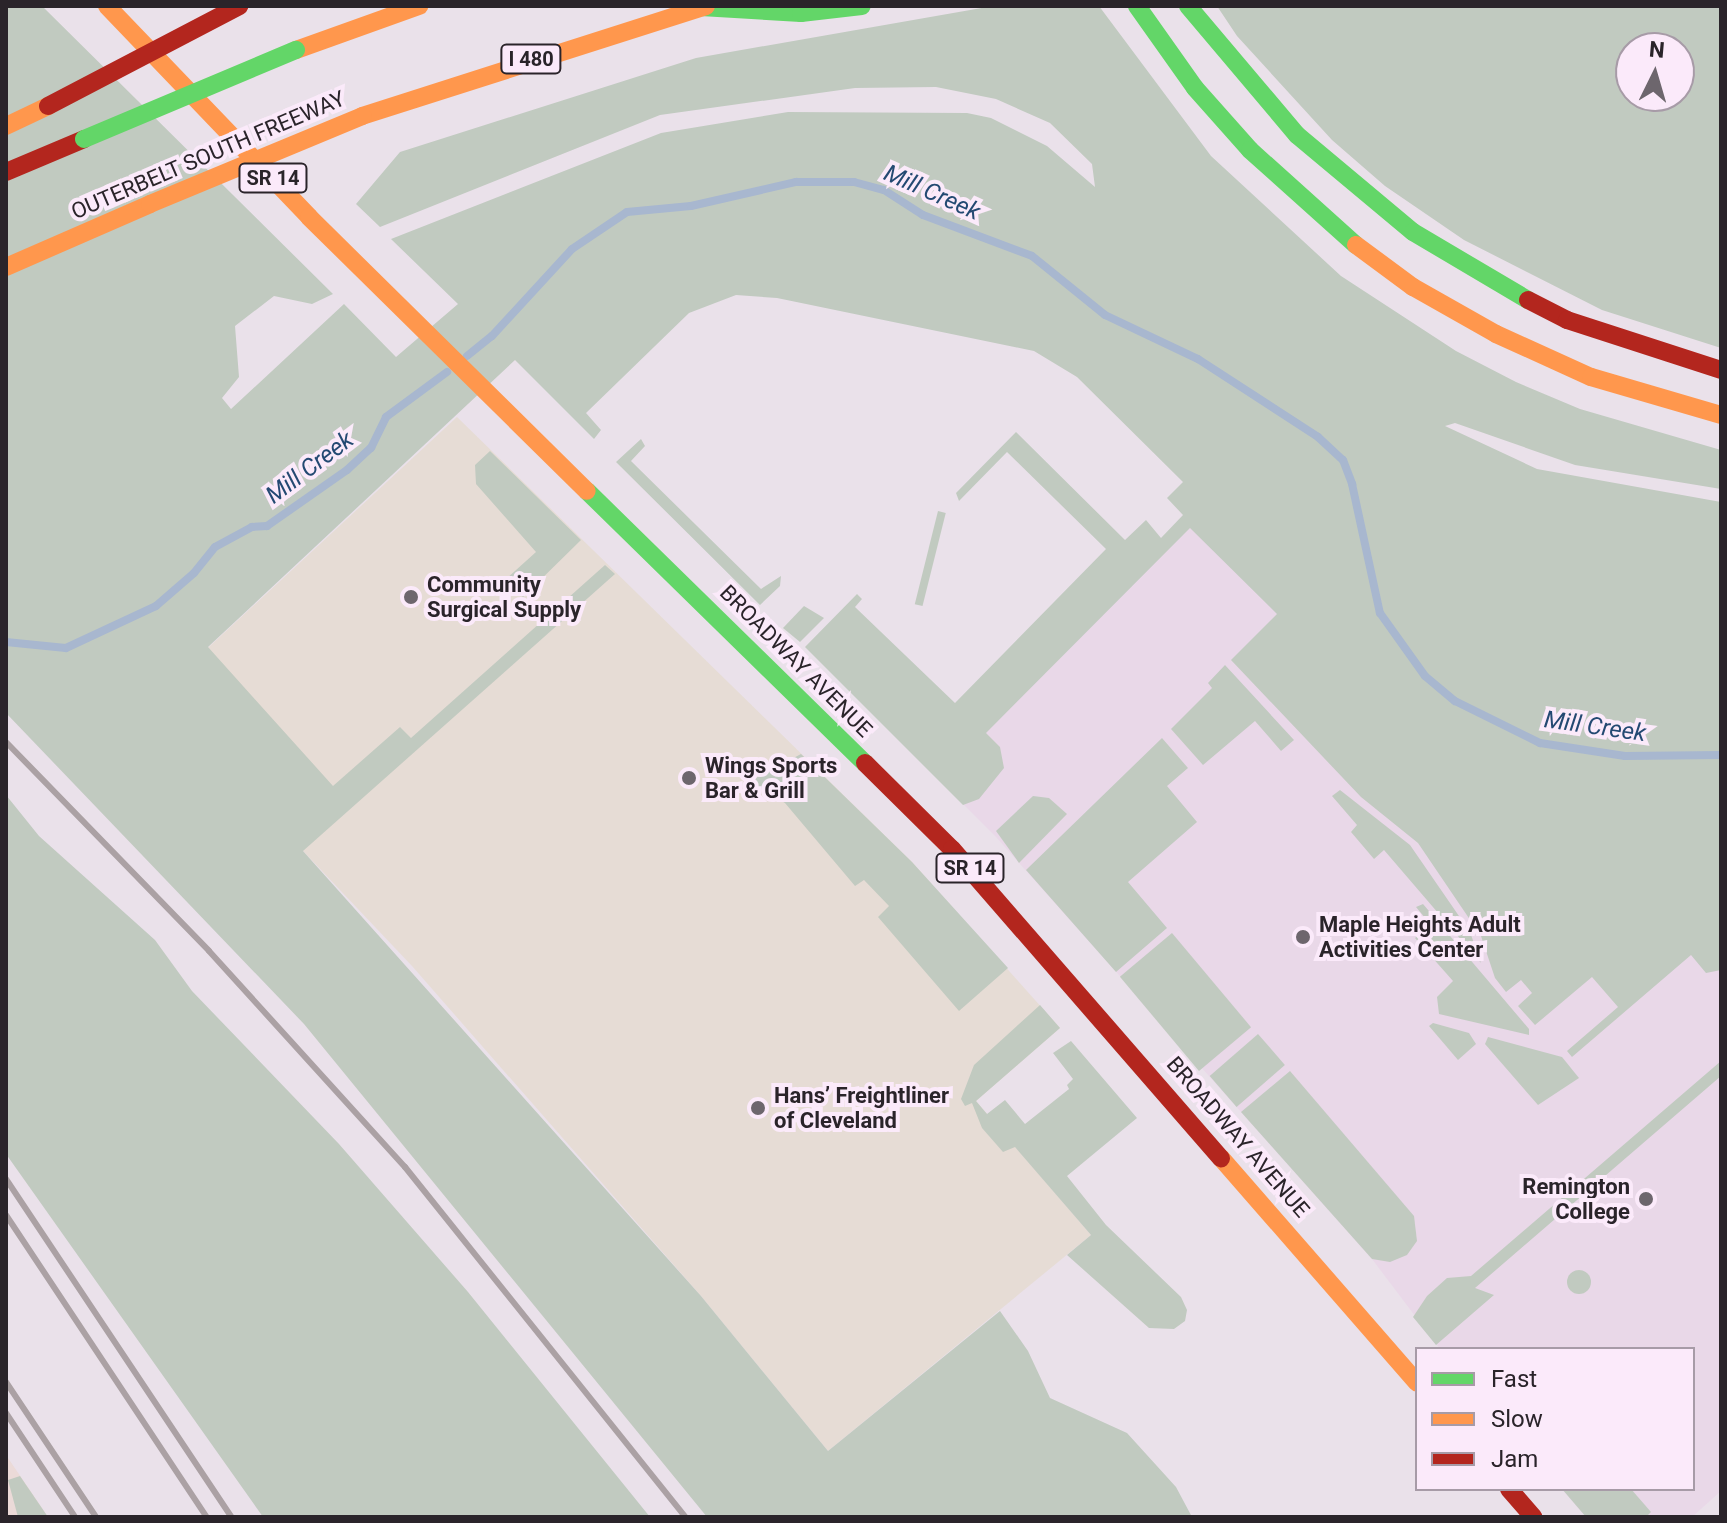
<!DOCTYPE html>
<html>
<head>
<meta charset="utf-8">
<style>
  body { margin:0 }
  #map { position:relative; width:1727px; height:1523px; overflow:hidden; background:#eae1ea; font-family:Roboto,sans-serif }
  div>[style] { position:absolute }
  .commercial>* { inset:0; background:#e6dcd5 }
  .industrial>* { inset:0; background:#ebdad8 }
  .built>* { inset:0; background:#e9d8e8 }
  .green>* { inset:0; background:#c1cac0; transform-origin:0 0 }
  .round { border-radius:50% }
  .stream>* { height:8px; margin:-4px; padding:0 4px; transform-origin:4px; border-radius:4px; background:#a8b7cf }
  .fast>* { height:18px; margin:-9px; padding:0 9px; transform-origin:9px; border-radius:9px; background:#63d668 }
  .slow>* { height:18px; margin:-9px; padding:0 9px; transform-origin:9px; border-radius:9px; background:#ff974d }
  .jam>* { height:18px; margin:-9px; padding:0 9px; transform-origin:9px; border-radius:9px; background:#b3261e }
  .rail>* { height:6px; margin:-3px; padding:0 3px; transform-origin:3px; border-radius:3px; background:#aba1a4 }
  .fast-bridge>* { height:18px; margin:-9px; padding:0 9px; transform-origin:9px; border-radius:9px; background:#63d668 }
  .slow-bridge>* { height:18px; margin:-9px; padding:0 9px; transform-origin:9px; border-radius:9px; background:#ff974d }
  .jam-bridge>* { height:18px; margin:-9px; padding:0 9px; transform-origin:9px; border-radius:9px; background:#b3261e }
  .dots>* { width:22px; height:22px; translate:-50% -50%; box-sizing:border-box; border:4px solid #fbeafa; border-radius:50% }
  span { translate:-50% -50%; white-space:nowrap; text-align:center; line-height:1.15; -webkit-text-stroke:8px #fbeafa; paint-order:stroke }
  .shield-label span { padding:2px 6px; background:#fbeafa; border:2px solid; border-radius:6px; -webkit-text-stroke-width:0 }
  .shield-label { font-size:20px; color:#2a242a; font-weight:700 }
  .street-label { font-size:22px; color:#2a242a }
  .poi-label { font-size:22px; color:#2a242a; font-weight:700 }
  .left { translate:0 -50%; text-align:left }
  .right { translate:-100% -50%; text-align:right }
  .water-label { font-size:24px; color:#234972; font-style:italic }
  .frame { position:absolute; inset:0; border:8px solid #2a242a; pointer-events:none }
  .legend { position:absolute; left:1415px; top:1347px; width:280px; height:144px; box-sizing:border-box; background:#fbeafa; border:2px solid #a79ba7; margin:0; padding:10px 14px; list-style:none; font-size:24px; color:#2a242a }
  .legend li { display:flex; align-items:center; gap:16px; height:40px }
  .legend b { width:40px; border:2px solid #a79ba7 }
  .north { position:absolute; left:1615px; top:32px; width:80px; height:80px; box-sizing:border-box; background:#fbeafa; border:2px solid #a79ba7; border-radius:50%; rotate:5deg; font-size:22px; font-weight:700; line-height:32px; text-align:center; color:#2a242a }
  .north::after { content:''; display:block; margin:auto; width:28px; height:36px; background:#6d666d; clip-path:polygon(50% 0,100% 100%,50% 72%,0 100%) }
</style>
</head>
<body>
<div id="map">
  <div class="commercial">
    <div style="clip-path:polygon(457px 417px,912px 862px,1060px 1028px,976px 1101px,1091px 1235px,828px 1451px,701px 1296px,412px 966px,156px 696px)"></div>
  </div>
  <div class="industrial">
    <div style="clip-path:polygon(6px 1455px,48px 1517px,6px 1517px)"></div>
  </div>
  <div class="built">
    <div style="clip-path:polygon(1213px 491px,1721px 904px,1721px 1491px,1692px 1517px,1586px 1517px,1562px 1489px,1693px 1489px,1693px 1349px,1440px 1349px,1372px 1259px,996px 837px,933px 774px)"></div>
  </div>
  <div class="green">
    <div style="clip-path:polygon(6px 6px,42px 6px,333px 294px,312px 304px,274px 296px,235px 326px,239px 377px,222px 398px,231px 409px,344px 304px,396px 357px,458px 304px,391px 239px,661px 133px,788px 112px,967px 113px,991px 118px,1047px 146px,1095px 187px,1092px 164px,1050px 123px,996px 99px,936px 87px,855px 88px,660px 115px,380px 227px,356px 204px,400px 152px,696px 58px,993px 6px,1099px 6px,1211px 156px,1341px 276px,1456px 351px,1516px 382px,1580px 409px,1721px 450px,1721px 489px,1575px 465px,1455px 423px,1445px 426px,1537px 469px,1721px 502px,1721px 970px,1706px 973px,1691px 955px,1572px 1057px,1567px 1051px,1618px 1007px,1592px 977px,1535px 1025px,1518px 1006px,1532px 993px,1521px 980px,1506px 992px,1495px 978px,1481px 936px,1418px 843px,1361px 797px,1231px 660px,1277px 614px,1190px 528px,986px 733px,1000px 747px,1004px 768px,979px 799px,963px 805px,805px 647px,857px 594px,862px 599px,855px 607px,955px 703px,1106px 549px,1007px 452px,959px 501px,956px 493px,1016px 432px,1125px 540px,1146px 520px,1161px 538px,1183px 515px,1167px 498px,1183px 482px,1077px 377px,1034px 351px,777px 298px,736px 295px,689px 313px,586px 413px,601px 430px,594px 439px,515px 360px,208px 647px,333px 786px,400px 727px,411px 738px,605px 565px,615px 574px,303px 851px,701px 1296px,828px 1451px,1000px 1311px,1028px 1351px,1050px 1398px,1127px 1433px,1176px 1487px,1192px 1517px,707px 1517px,304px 1024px,6px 713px)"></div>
    <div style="clip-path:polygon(evenodd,1217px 6px,1721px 6px,1721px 348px,1602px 310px,1464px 240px,1385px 186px,1332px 140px,1237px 36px,1217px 6px,1631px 48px,1679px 48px,1679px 96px,1631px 96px,1631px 48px)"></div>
    <div style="clip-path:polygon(641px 439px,645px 446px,631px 461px,761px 589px,781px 576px,780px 586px,760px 605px,616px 462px)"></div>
    <div style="clip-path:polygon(490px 451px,581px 540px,523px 597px,506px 579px,536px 552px,476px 484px,475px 465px)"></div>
    <div style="left:938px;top:511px;width:8px;height:96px;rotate:14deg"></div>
    <div style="clip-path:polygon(804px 606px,824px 618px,800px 642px,783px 628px)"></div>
    <div style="clip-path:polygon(1225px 665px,1294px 740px,1281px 751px,1255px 721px,1203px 765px,1171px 729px,1212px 688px,1208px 683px)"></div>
    <div style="clip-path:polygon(1162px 738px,1188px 768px,1167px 786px,1197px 822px,1128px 882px,1167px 928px,1116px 972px,1026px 870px)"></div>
    <div style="clip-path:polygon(801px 754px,912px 862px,1008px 968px,959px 1011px,878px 917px,889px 906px,864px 880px,855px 886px,785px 803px,748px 782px)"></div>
    <div style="clip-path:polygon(1340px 790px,1410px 845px,1470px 932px,1481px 963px,1384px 850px,1374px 859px,1351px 832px,1357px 825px,1332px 796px)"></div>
    <div style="clip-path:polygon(6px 795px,39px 836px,155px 940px,192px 991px,339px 1144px,468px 1292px,650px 1517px,263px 1517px,6px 1154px)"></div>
    <div style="clip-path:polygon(1033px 796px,1049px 798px,1067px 814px,1019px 863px,996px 831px)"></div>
    <div style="clip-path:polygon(1423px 904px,1529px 1029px,1529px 1035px,1439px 1014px,1437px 997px,1453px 981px,1415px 938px,1431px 925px,1416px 907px)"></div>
    <div style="left:1172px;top:933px;width:123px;height:68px;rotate:50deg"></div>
    <div style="clip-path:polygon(1040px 1005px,1060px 1028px,976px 1101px,987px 1114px,1005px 1100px,1025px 1124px,1069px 1089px,1067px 1085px,1073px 1079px,1053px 1053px,1071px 1041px,1137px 1118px,1067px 1176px,1106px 1225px,1181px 1297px,1187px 1310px,1185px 1321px,1174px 1329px,1149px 1328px,1067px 1255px,1091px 1235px,1015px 1147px,1003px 1152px,982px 1128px,972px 1103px,965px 1106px,961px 1099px,974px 1065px)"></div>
    <div style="clip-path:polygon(1433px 1023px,1469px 1033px,1476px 1044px,1458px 1060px,1429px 1026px)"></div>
    <div style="left:1258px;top:1034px;width:41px;height:64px;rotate:49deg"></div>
    <div style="clip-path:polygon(1488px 1037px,1562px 1057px,1579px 1078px,1538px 1105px,1485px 1044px)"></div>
    <div style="clip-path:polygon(1721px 1061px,1721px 1076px,1475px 1288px,1494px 1295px,1436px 1345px,1413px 1317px,1427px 1296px,1447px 1278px,1471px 1276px)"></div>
    <div style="clip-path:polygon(1290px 1071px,1414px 1216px,1417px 1241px,1407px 1255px,1390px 1262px,1372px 1259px,1241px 1112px)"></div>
    <div class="round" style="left:1567px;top:1270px;width:24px;height:24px"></div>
    <div style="clip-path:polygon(20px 1476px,48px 1517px,18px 1517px,8px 1480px)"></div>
    <div style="clip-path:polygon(1562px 1489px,1631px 1489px,1651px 1512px,1646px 1517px,1586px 1517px)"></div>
  </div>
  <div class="stream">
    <div style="left:467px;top:356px;width:32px;rotate:-39deg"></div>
    <div style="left:492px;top:336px;width:118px;rotate:-47.4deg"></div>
    <div style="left:572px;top:249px;width:66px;rotate:-33.9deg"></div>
    <div style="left:627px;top:212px;width:64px;rotate:-5.4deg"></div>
    <div style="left:691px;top:206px;width:108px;rotate:-12.9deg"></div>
    <div style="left:796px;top:182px;width:58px"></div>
    <div style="left:854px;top:182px;width:31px;rotate:15deg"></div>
    <div style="left:884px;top:190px;width:46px;rotate:32.7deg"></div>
    <div style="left:923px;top:215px;width:116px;rotate:20.6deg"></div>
    <div style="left:1032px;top:256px;width:94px;rotate:38.9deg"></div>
    <div style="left:1105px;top:315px;width:103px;rotate:25.3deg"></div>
    <div style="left:1198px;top:359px;width:143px;rotate:33deg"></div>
    <div style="left:1318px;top:437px;width:34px;rotate:43deg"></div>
    <div style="left:1343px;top:460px;width:26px;rotate:69deg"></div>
    <div style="left:1352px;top:484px;width:132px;rotate:77.8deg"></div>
    <div style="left:1380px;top:613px;width:77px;rotate:54.5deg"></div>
    <div style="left:1425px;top:676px;width:39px;rotate:40deg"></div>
    <div style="left:1455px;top:701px;width:95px;rotate:26.3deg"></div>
    <div style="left:1540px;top:743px;width:86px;rotate:8.7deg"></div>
    <div style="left:1625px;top:756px;width:96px;rotate:-0.6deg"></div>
    <div style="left:6px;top:642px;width:60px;rotate:5.7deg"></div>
    <div style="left:66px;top:648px;width:99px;rotate:-25deg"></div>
    <div style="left:156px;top:606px;width:50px;rotate:-41deg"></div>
    <div style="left:194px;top:573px;width:33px;rotate:-51deg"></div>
    <div style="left:215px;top:547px;width:42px;rotate:-28.4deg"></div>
    <div style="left:252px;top:527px;width:15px;rotate:-4deg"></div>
    <div style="left:267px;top:526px;width:98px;rotate:-35deg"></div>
    <div style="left:347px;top:470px;width:33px;rotate:-43deg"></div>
    <div style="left:371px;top:448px;width:34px;rotate:-64deg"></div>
    <div style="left:386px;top:417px;width:76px;rotate:-36.4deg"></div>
  </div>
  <div class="fast">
    <div style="left:1137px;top:6px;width:100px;rotate:54.7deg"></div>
    <div style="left:1195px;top:88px;width:83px;rotate:48.4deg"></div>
    <div style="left:1250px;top:150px;width:142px;rotate:41.9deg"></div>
    <div style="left:1188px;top:6px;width:169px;rotate:49.8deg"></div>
    <div style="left:1297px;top:135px;width:151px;rotate:39.9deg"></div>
    <div style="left:1413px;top:232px;width:134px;rotate:30.6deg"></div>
    <div style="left:701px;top:7px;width:100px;rotate:3.4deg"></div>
    <div style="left:801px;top:13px;width:61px;rotate:-6.5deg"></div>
    <div style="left:587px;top:491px;width:389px;rotate:44.4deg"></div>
  </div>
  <div class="slow">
    <div style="left:107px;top:6px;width:292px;rotate:46.2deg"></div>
    <div style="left:309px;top:217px;width:390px;rotate:44.6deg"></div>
    <div style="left:296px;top:50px;width:131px;rotate:-19.7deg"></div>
    <div style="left:362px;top:116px;width:361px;rotate:-17.7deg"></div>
    <div style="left:6px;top:126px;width:47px;rotate:-25.5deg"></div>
    <div style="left:1356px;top:245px;width:71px;rotate:36.4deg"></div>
    <div style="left:1413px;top:287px;width:95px;rotate:29.5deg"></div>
    <div style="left:1496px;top:334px;width:104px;rotate:24.4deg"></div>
    <div style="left:1591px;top:377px;width:135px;rotate:16.3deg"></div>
    <div style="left:6px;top:267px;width:157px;rotate:-23.6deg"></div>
    <div style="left:1221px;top:1158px;width:298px;rotate:48.9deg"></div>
  </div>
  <div class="jam">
    <div style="left:6px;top:172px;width:85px;rotate:-22.9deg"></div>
    <div style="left:1528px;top:300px;width:44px;rotate:27.1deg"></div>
    <div style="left:1567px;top:320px;width:162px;rotate:18deg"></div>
    <div style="left:865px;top:763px;width:122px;rotate:44.7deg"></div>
    <div style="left:952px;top:849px;width:410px;rotate:49deg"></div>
    <div style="left:1509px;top:1489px;width:37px;rotate:49deg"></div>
  </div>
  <div class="rail">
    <div style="left:6px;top:742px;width:291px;rotate:45.8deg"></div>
    <div style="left:209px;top:951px;width:292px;rotate:47.8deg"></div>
    <div style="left:405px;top:1167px;width:448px;rotate:51.3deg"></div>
    <div style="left:6px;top:1179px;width:406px;rotate:56.3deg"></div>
    <div style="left:6px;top:1215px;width:363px;rotate:56.4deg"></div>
    <div style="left:6px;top:1382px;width:162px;rotate:56.3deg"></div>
    <div style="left:6px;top:1413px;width:125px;rotate:56.4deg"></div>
  </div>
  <div class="fast-bridge">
    <div style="left:84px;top:139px;width:230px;rotate:-22.8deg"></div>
  </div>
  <div class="slow-bridge">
    <div style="left:150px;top:204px;width:230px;rotate:-22.5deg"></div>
  </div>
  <div class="jam-bridge">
    <div style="left:48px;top:106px;width:216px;rotate:-27.6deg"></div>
  </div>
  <div class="dots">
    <div style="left:411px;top:597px;background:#6d666d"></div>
    <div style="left:689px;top:778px;background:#6d666d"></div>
    <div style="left:1303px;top:937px;background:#6d666d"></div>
    <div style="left:758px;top:1108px;background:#6d666d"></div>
    <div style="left:1646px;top:1199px;background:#6d666d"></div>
  </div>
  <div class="shield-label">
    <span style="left:531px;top:59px">I 480</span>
    <span style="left:273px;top:178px">SR 14</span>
    <span style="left:970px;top:868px">SR 14</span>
  </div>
  <div class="street-label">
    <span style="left:208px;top:155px;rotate:-23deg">OUTERBELT SOUTH FREEWAY</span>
    <span style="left:796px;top:661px;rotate:45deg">BROADWAY AVENUE</span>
    <span style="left:1238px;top:1137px;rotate:49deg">BROADWAY AVENUE</span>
  </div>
  <div class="poi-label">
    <span class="left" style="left:427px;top:597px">Community<br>Surgical Supply</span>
    <span class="left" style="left:705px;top:778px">Wings Sports<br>Bar &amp; Grill</span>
    <span class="left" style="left:1319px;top:937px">Maple Heights Adult<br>Activities Center</span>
    <span class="left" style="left:774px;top:1108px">Hans’ Freightliner<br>of Cleveland</span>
    <span class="right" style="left:1630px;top:1199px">Remington<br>College</span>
  </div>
  <div class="water-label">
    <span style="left:932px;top:193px;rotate:24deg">Mill Creek</span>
    <span style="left:310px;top:468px;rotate:-37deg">Mill Creek</span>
    <span style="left:1595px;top:727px;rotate:8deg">Mill Creek</span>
  </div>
  <div class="frame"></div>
  <ul class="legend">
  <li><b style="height:10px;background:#63d668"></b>Fast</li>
  <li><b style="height:10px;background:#ff974d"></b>Slow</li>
  <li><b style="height:10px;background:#b3261e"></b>Jam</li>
  </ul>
  <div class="north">N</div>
</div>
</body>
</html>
